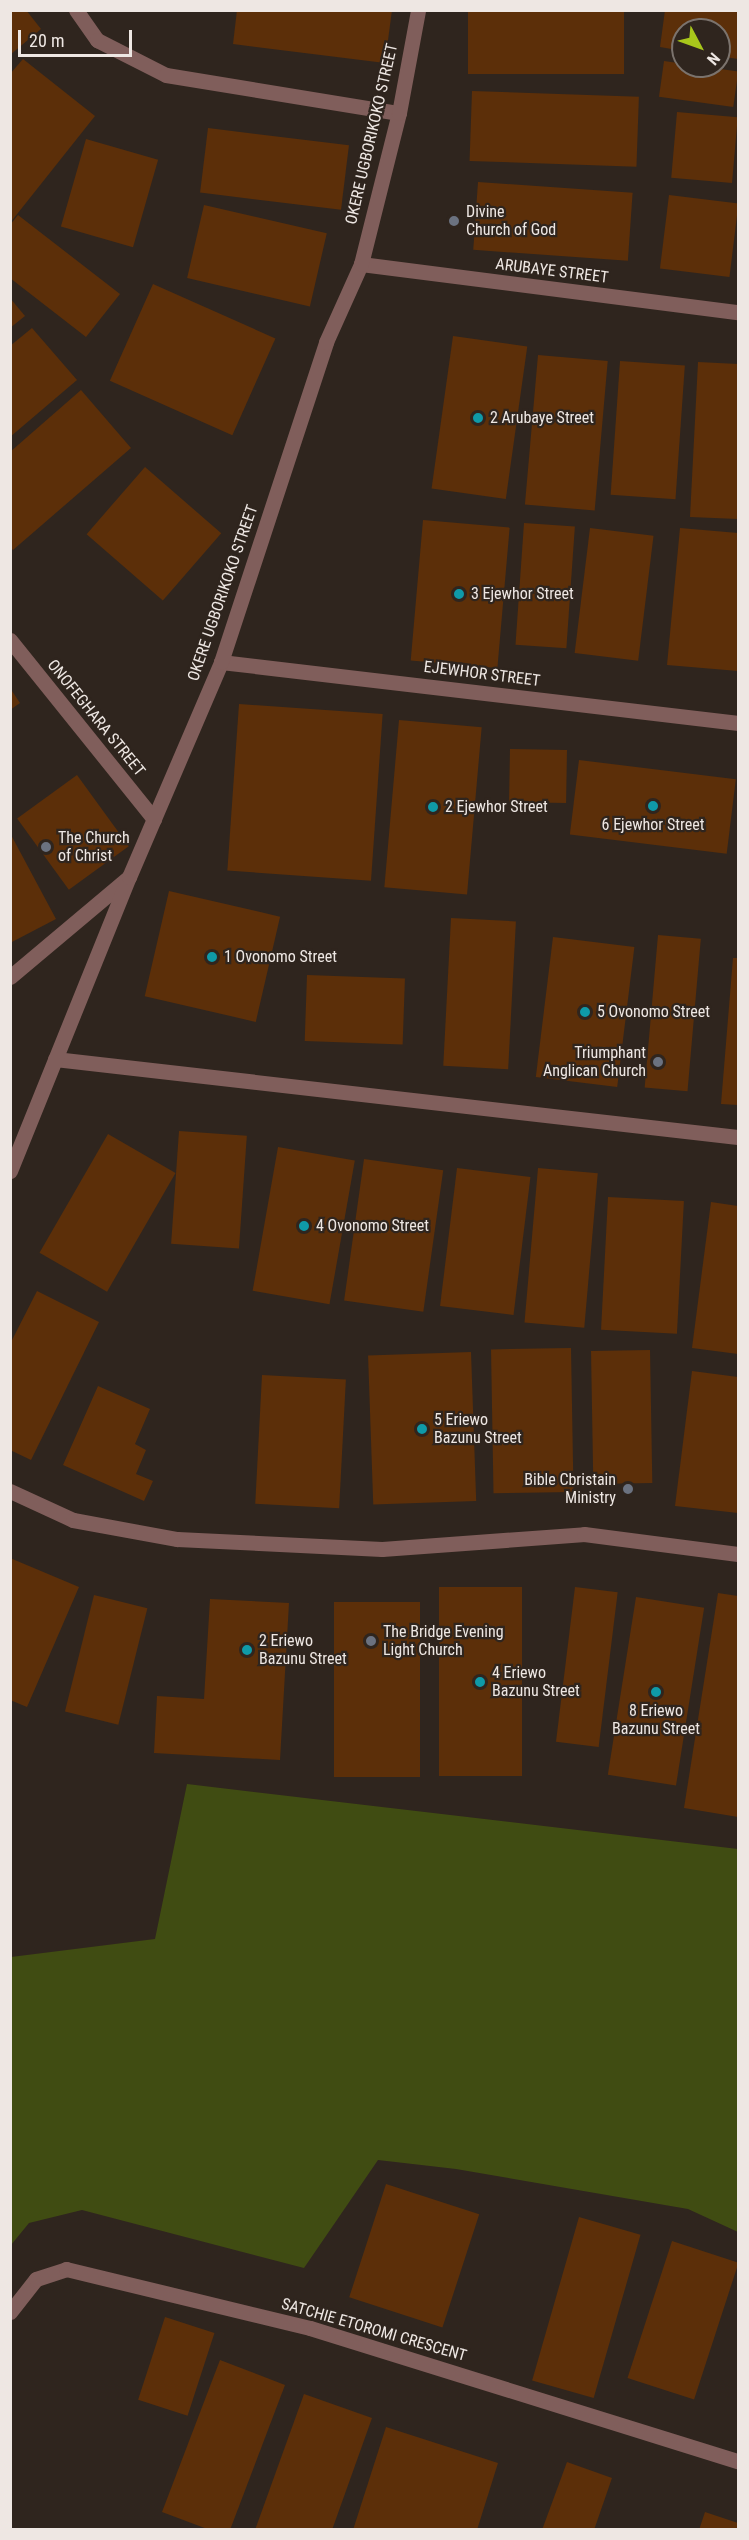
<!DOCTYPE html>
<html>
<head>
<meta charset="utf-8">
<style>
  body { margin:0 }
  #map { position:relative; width:749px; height:2540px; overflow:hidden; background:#2f251e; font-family:"Roboto Condensed",sans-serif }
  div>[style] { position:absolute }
  .green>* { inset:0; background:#404c12 }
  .building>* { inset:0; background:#5c2f09; transform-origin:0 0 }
  .minor>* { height:15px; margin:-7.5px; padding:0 7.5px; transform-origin:7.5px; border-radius:7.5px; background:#805e5b }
  .tertiary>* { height:15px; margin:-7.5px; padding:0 7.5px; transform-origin:7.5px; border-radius:7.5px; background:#805e5b }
  .dots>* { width:16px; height:16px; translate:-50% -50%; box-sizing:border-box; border:3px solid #2f251e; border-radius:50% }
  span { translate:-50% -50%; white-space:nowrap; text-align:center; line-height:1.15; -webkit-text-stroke:4.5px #2f251e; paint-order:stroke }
  .street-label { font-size:16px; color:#eee7e3 }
  .poi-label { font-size:16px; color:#eee7e3 }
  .left { translate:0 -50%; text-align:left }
  .right { translate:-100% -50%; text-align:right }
  .frame { position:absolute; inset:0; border:12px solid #eee7e3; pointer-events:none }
  .north { position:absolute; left:671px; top:18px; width:60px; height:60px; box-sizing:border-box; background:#2f251e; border:2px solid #7b736d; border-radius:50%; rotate:131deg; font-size:16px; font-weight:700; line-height:24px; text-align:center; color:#eee7e3 }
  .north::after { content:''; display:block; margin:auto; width:21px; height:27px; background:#a8c71b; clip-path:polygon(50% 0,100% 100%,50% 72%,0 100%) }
  .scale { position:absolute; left:18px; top:30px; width:114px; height:27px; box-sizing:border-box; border:3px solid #eee7e3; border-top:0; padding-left:8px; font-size:18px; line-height:21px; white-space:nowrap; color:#eee7e3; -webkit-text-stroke:4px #2f251e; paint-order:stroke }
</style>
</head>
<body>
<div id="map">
  <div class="green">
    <div style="clip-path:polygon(187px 1784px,738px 1849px,738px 2232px,688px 2209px,456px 2169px,378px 2160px,304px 2268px,82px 2210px,29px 2223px,11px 2245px,11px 1957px,155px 1939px)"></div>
  </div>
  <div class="building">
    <div style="clip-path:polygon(10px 10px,26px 10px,41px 29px,10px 55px)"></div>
    <div style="clip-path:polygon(237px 10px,392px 10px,385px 63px,233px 44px)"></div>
    <div style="left:468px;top:10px;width:156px;height:64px"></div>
    <div style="clip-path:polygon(665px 10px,738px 10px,738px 59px,719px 56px,719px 30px,683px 30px,683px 51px,660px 47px)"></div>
    <div style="clip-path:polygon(23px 59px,95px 116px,10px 223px,10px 74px)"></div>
    <div style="left:664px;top:61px;width:75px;height:36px;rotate:8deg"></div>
    <div style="left:472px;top:91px;width:167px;height:70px;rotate:2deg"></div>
    <div style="left:677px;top:112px;width:61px;height:66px;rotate:5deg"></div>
    <div style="left:208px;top:128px;width:142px;height:65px;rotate:7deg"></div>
    <div style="left:86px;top:139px;width:75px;height:91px;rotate:16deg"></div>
    <div style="left:478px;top:182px;width:155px;height:68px;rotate:4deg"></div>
    <div style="left:669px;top:195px;width:70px;height:74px;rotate:7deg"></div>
    <div style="left:204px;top:205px;width:126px;height:75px;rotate:13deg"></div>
    <div style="clip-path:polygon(18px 215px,120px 294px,86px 337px,10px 278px,10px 225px)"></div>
    <div style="left:153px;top:284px;width:134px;height:106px;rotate:24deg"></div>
    <div style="clip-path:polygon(10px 298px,25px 316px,10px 328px)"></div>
    <div style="clip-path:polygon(32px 328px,77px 380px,10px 437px,10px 346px)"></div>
    <div style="left:453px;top:336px;width:75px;height:154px;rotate:8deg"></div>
    <div style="left:538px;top:355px;width:70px;height:150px;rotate:5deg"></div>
    <div style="left:620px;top:361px;width:65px;height:134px;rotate:4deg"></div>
    <div style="clip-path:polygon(698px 362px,738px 364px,738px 519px,690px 517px)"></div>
    <div style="clip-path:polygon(81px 390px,131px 448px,13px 550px,10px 547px,10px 452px)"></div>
    <div style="left:145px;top:467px;width:101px;height:89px;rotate:41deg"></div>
    <div style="left:423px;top:520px;width:87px;height:141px;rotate:5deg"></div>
    <div style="left:524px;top:523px;width:51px;height:122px;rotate:4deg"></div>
    <div style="left:590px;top:528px;width:64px;height:126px;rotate:7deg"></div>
    <div style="clip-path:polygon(680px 528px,738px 533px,738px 671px,667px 665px)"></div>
    <div style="clip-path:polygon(10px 688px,20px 703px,10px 710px)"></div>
    <div style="left:239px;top:704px;width:144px;height:167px;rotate:4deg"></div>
    <div style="left:399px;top:720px;width:83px;height:168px;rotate:5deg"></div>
    <div style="left:510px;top:749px;width:57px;height:53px;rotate:1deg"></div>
    <div style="left:579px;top:760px;width:158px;height:75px;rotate:7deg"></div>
    <div style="left:77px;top:775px;width:88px;height:74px;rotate:54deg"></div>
    <div style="clip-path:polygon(10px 833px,56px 919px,10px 943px)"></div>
    <div style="left:169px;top:891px;width:114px;height:108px;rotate:13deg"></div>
    <div style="left:451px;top:918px;width:65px;height:148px;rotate:3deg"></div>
    <div style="left:658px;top:935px;width:43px;height:153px;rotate:5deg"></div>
    <div style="left:553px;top:937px;width:82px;height:141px;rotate:7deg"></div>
    <div style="clip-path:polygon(733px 958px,738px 958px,738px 1105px,721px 1104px)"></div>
    <div style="left:307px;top:975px;width:98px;height:66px;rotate:2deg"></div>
    <div style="left:179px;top:1131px;width:68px;height:113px;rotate:4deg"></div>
    <div style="left:108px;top:1134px;width:78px;height:137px;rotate:30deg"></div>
    <div style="left:278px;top:1147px;width:78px;height:146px;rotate:10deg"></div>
    <div style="left:364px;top:1159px;width:80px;height:143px;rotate:8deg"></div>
    <div style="left:457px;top:1168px;width:74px;height:139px;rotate:7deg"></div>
    <div style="left:538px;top:1168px;width:60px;height:155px;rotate:5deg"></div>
    <div style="left:608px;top:1197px;width:76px;height:133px;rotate:3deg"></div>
    <div style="clip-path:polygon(711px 1202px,738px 1206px,738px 1354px,692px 1348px)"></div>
    <div style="clip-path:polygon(37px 1291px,99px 1322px,31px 1460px,10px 1450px,10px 1344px)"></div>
    <div style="left:571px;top:1348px;width:144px;height:80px;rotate:89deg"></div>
    <div style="left:650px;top:1350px;width:133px;height:59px;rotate:89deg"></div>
    <div style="left:471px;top:1352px;width:149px;height:103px;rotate:88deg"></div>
    <div style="clip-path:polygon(692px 1371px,738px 1377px,738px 1513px,675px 1506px)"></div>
    <div style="left:262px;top:1375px;width:84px;height:129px;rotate:3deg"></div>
    <div style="clip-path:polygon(98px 1386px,150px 1409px,135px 1444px,146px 1450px,136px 1474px,153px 1481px,144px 1501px,63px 1465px)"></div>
    <div style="clip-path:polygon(10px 1558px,79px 1587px,27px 1707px,10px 1700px)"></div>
    <div style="left:522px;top:1587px;width:189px;height:83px;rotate:90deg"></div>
    <div style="left:575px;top:1587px;width:43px;height:156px;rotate:7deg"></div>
    <div style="clip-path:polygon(718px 1593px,738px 1596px,738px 1817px,684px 1808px)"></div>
    <div style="left:94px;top:1595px;width:55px;height:120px;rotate:14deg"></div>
    <div style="left:636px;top:1597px;width:69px;height:180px;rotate:9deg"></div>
    <div style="clip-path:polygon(210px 1599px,289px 1603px,280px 1760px,154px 1753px,157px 1696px,204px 1699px)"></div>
    <div style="left:420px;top:1602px;width:175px;height:86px;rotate:90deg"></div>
    <div style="left:386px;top:2184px;width:98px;height:119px;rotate:18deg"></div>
    <div style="left:579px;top:2217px;width:64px;height:170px;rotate:16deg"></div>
    <div style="left:672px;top:2241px;width:70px;height:144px;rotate:18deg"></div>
    <div style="left:165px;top:2317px;width:52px;height:87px;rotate:18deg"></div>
    <div style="clip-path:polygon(220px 2360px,285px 2385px,230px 2530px,210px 2530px,162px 2512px)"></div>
    <div style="clip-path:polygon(304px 2394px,372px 2418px,332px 2530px,255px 2530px)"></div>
    <div style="clip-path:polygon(386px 2427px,498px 2463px,477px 2530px,353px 2530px)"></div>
    <div style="clip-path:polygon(567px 2462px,612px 2478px,594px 2530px,542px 2530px)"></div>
    <div style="clip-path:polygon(705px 2512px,738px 2523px,738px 2530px,699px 2530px)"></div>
  </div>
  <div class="minor">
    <div style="left:76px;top:10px;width:37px;rotate:55deg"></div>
    <div style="left:97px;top:40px;width:77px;rotate:26.9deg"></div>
    <div style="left:166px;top:75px;width:236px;rotate:9.3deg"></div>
    <div style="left:361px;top:264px;width:380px;rotate:7.3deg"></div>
    <div style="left:10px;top:640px;width:230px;rotate:51.2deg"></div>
    <div style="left:221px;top:662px;width:521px;rotate:6.73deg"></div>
    <div style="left:10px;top:977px;width:155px;rotate:-40deg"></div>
    <div style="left:55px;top:1059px;width:687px;rotate:6.52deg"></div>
    <div style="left:10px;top:1491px;width:69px;rotate:24.7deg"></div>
    <div style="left:73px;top:1520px;width:106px;rotate:10.4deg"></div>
    <div style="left:177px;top:1539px;width:205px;rotate:2.8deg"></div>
    <div style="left:382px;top:1549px;width:203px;rotate:-4.2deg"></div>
    <div style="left:584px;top:1534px;width:155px;rotate:7.4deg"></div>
    <div style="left:10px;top:2312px;width:42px;rotate:-51.8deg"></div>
    <div style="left:36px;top:2279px;width:32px;rotate:-18deg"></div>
    <div style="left:66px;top:2269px;width:251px;rotate:13.6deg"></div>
    <div style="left:310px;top:2328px;width:448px;rotate:17.3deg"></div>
  </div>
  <div class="tertiary">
    <div style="left:10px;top:1171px;width:317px;rotate:-68deg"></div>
    <div style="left:129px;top:877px;width:234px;rotate:-66.8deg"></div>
    <div style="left:221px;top:662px;width:337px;rotate:-71.8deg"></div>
    <div style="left:326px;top:342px;width:85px;rotate:-65.8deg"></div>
    <div style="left:361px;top:264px;width:156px;rotate:-75.9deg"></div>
    <div style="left:399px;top:113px;width:105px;rotate:-79.5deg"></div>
  </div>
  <div class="dots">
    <div style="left:454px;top:221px;background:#6b7280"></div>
    <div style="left:478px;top:418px;background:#0f9aa8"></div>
    <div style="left:459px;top:594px;background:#0f9aa8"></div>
    <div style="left:653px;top:806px;background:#0f9aa8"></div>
    <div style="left:433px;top:807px;background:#0f9aa8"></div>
    <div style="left:46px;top:847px;background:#6b7280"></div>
    <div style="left:212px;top:957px;background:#0f9aa8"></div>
    <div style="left:585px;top:1012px;background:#0f9aa8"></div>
    <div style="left:658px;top:1062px;background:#6b7280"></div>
    <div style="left:304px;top:1226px;background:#0f9aa8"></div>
    <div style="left:422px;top:1429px;background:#0f9aa8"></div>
    <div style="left:628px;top:1489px;background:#6b7280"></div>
    <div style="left:371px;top:1641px;background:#6b7280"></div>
    <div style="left:247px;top:1650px;background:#0f9aa8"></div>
    <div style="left:480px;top:1682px;background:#0f9aa8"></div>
    <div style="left:656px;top:1692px;background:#0f9aa8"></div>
  </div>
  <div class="street-label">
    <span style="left:372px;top:134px;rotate:-77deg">OKERE UGBORIKOKO STREET</span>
    <span style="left:552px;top:271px;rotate:7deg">ARUBAYE STREET</span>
    <span style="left:223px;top:593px;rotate:-71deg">OKERE UGBORIKOKO STREET</span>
    <span style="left:482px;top:674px;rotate:7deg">EJEWHOR STREET</span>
    <span style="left:96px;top:718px;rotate:51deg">ONOFEGHARA STREET</span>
    <span style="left:374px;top:2330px;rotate:16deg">SATCHIE ETOROMI CRESCENT</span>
  </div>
  <div class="poi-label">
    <span class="left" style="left:466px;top:221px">Divine<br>Church of God</span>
    <span class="left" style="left:490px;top:418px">2 Arubaye Street</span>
    <span class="left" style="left:471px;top:594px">3 Ejewhor Street</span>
    <span class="left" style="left:445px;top:807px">2 Ejewhor Street</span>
    <span style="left:653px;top:825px">6 Ejewhor Street</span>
    <span class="left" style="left:58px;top:847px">The Church<br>of Christ</span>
    <span class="left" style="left:224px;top:957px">1 Ovonomo Street</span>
    <span class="left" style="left:597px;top:1012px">5 Ovonomo Street</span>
    <span class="right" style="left:646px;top:1062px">Triumphant<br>Anglican Church</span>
    <span class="left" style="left:316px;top:1226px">4 Ovonomo Street</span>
    <span class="left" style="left:434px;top:1429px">5 Eriewo<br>Bazunu Street</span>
    <span class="right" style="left:616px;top:1489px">Bible Cbristain<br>Ministry</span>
    <span class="left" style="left:383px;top:1641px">The Bridge Evening<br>Light Church</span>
    <span class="left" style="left:259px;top:1650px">2 Eriewo<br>Bazunu Street</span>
    <span class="left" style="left:492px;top:1682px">4 Eriewo<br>Bazunu Street</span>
    <span style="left:656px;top:1720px">8 Eriewo<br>Bazunu Street</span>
  </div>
  <div class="frame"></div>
  <div class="north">N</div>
  <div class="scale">20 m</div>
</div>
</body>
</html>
